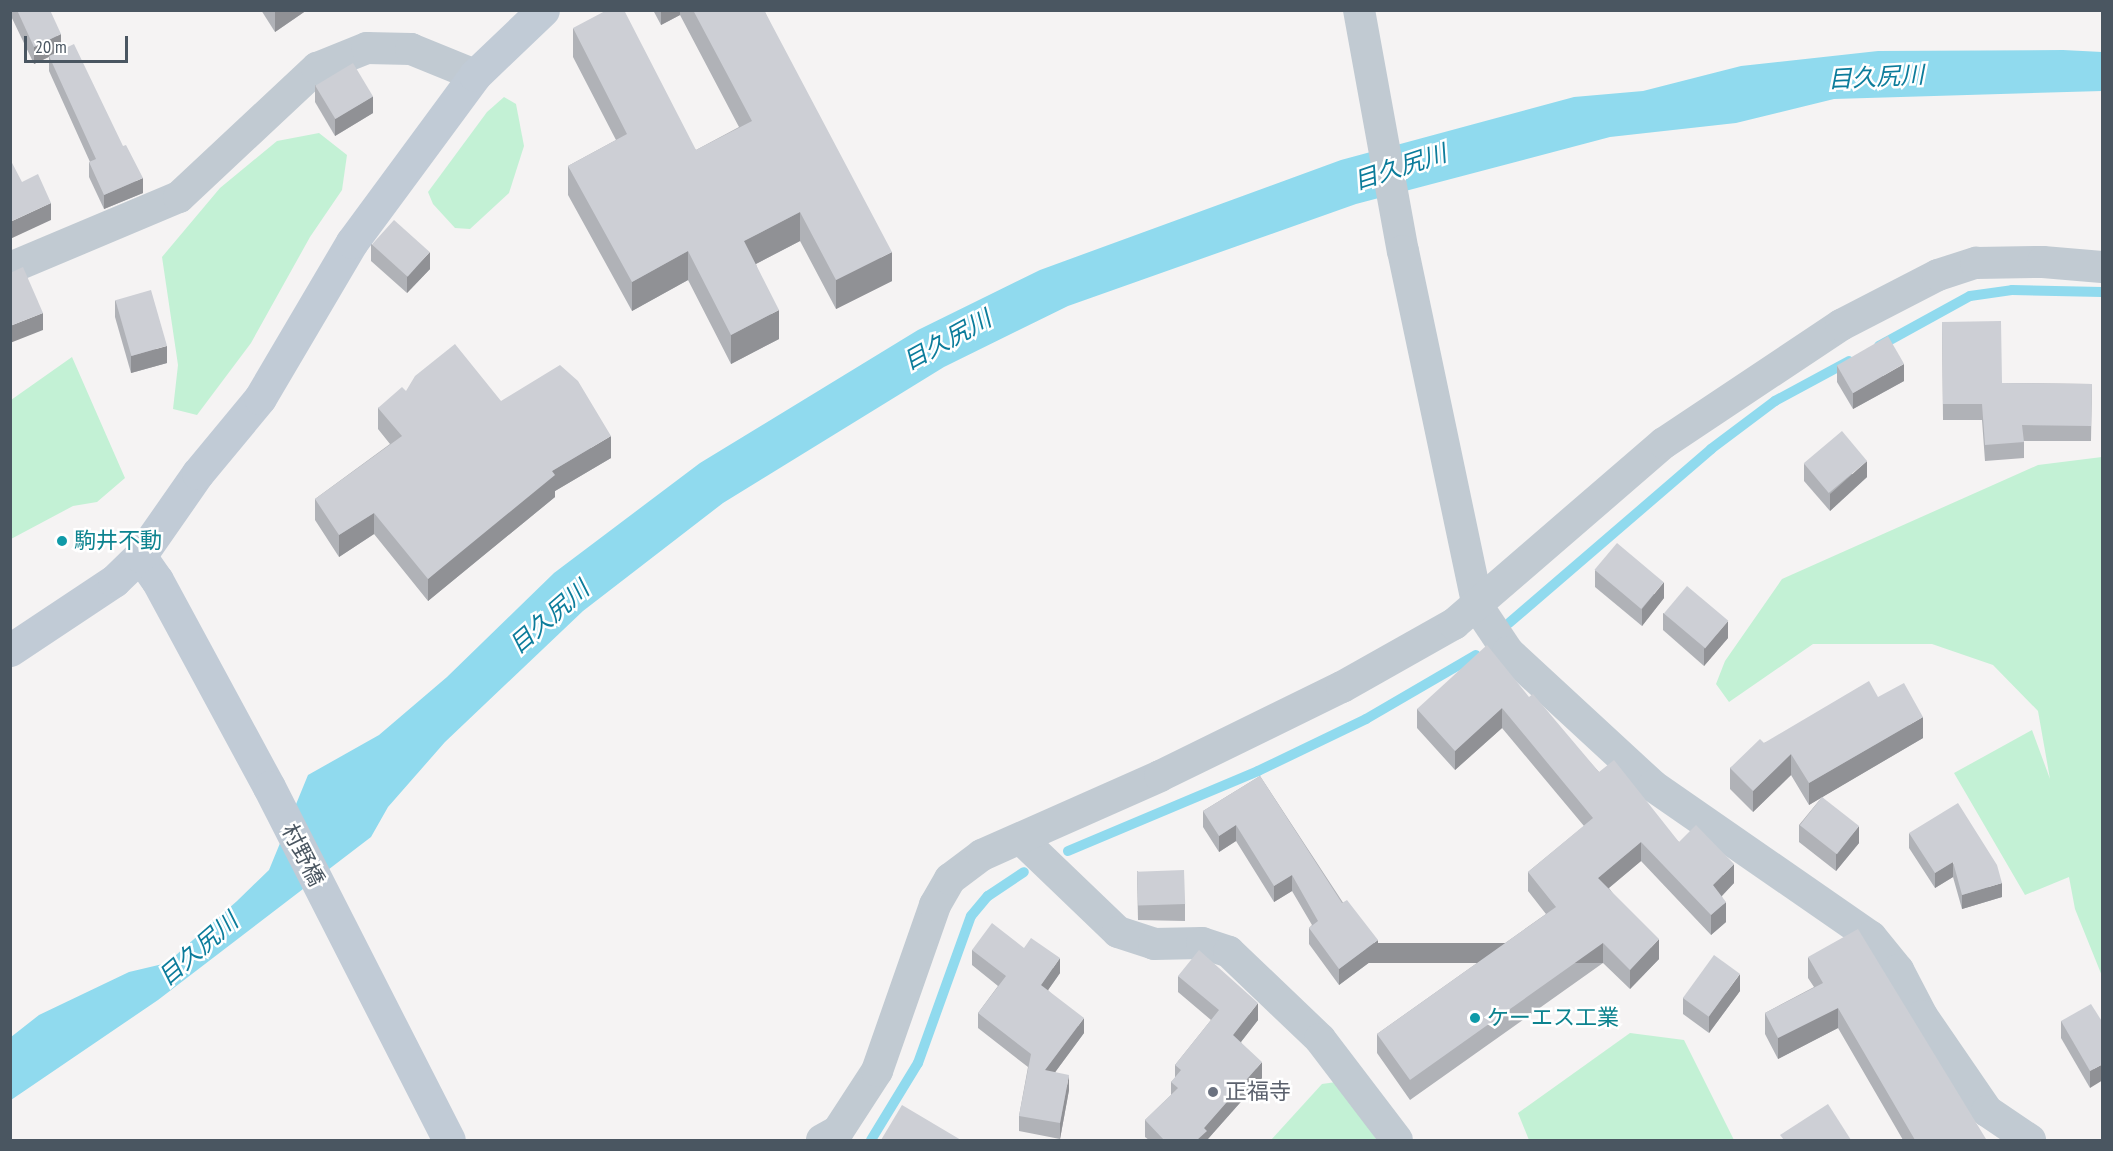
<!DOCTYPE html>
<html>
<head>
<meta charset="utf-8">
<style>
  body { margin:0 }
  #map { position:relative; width:2113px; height:1151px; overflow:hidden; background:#f5f3f3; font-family:"PT Sans Narrow","Noto Sans JP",sans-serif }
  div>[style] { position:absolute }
  .green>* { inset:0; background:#c3f1d5 }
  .water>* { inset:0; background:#90daee }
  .stream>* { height:10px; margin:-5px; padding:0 5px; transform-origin:5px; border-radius:5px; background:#90daee }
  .street>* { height:32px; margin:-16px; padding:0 16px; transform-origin:16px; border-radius:16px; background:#c1cad2 }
  .secondary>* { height:33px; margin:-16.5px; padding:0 16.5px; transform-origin:16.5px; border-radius:16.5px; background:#c1cbd6 }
  .wall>* { inset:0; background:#b0b2b7 }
  .shaded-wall>* { inset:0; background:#909195; transform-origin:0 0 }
  .building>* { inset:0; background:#cdcfd5; transform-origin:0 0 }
  .dots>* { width:16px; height:16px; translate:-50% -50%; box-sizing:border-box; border:3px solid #fff; border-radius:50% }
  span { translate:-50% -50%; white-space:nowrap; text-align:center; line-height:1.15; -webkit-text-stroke:5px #fff; paint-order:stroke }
  .culture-label { font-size:22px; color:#0d838f }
  .left { translate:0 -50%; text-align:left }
  .street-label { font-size:22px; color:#4a5661 }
  .worship-label { font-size:22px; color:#5b616d }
  .water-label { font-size:24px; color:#0c7c9b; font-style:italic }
  .frame { position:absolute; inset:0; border:12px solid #4a5661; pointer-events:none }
  .scale { position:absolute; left:24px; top:36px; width:104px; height:27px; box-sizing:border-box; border:3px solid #4a5661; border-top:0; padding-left:8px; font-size:18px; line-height:21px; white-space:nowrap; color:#4a5661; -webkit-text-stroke:4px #fff; paint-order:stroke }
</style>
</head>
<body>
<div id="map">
  <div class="green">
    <div style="clip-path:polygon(504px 97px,516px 104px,524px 146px,509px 193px,470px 229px,455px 228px,433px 204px,428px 192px,487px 112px)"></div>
    <div style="clip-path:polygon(319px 133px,347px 155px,342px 190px,310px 237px,251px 343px,197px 415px,173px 409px,178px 365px,162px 257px,220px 188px,277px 141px)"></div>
    <div style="clip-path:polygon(72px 357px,125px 478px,97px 502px,73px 506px,11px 539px,11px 400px)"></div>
    <div style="clip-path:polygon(2102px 457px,2102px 976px,2075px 909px,2069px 877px,2025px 895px,1954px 773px,2032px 730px,2050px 779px,2038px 711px,1993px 665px,1932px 644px,1813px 644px,1729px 702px,1716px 684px,1725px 661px,1782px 579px,2038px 465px)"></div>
    <div style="clip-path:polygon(1630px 1033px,1684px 1040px,1734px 1140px,1529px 1140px,1518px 1113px)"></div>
    <div style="clip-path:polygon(1336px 1082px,1377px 1140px,1271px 1140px,1322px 1084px)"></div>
  </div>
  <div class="water">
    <div style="clip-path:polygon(2063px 50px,2102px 52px,2102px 91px,1834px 99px,1736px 123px,1610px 137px,1356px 204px,1068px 306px,944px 367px,723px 503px,583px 611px,445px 742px,388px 807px,371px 837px,158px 1000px,11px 1100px,11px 1037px,39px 1015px,129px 972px,167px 963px,237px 901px,269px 870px,308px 775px,379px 735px,447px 677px,554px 573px,700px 463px,918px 330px,1040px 270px,1341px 160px,1574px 97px,1643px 91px,1741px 66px,1878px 51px)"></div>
  </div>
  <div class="stream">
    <div style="left:1879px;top:346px;width:104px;rotate:-28.8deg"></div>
    <div style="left:1970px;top:296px;width:42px;rotate:-8.1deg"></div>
    <div style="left:2012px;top:290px;width:90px;rotate:1.3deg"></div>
    <div style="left:1509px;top:623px;width:267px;rotate:-40.7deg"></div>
    <div style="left:1711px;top:449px;width:80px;rotate:-36.9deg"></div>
    <div style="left:1775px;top:401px;width:84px;rotate:-28.4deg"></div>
    <div style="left:1068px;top:851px;width:206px;rotate:-22.8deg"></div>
    <div style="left:1258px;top:771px;width:120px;rotate:-25.7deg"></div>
    <div style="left:1366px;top:719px;width:127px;rotate:-30.2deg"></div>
    <div style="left:871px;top:1140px;width:90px;rotate:-58.6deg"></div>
    <div style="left:918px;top:1063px;width:156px;rotate:-70.2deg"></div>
    <div style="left:971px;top:916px;width:26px;rotate:-50deg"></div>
    <div style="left:988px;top:896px;width:43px;rotate:-33.7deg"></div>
  </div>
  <div class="street">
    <div style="left:1359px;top:10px;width:245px;rotate:79.7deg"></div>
    <div style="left:1403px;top:251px;width:364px;rotate:78.1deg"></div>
    <div style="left:1478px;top:607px;width:54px;rotate:56.3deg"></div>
    <div style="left:1508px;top:652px;width:197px;rotate:42.7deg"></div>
    <div style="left:1653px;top:786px;width:265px;rotate:34.7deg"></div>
    <div style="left:1871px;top:937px;width:43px;rotate:50.7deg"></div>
    <div style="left:1898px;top:970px;width:52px;rotate:62.4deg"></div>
    <div style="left:1922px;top:1016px;width:115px;rotate:55.6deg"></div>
    <div style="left:1987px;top:1111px;width:52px;rotate:34deg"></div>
    <div style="left:10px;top:268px;width:183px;rotate:-22.8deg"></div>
    <div style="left:179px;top:197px;width:189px;rotate:-43.1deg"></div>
    <div style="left:317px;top:68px;width:54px;rotate:-21.8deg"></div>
    <div style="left:367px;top:48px;width:44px;rotate:1.3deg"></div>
    <div style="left:411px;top:49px;width:69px;rotate:22.1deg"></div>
    <div style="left:1021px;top:839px;width:134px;rotate:43.8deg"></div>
    <div style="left:1118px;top:932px;width:38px;rotate:18deg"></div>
    <div style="left:1154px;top:944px;width:48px;rotate:-1.2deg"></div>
    <div style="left:1202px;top:943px;width:28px;rotate:18deg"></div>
    <div style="left:1229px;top:952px;width:126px;rotate:43.7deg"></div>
    <div style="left:1320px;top:1039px;width:127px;rotate:52.7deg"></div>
    <div style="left:822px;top:1140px;width:18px;rotate:-29deg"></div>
    <div style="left:838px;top:1131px;width:72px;rotate:-57deg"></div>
    <div style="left:877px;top:1071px;width:176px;rotate:-70.7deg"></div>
    <div style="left:935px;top:905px;width:30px;rotate:-60deg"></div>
    <div style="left:950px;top:879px;width:40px;rotate:-37deg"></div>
    <div style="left:982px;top:855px;width:195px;rotate:-23.9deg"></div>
    <div style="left:1160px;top:776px;width:203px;rotate:-26.1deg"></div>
    <div style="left:1342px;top:687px;width:129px;rotate:-29.4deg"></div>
    <div style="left:1454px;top:624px;width:277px;rotate:-40.8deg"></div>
    <div style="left:1664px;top:443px;width:213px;rotate:-33.7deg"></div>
    <div style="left:1841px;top:325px;width:109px;rotate:-27.3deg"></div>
    <div style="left:1938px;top:275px;width:40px;rotate:-18deg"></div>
    <div style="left:1976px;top:263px;width:67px;rotate:-0.9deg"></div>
    <div style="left:2043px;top:262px;width:59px;rotate:4.8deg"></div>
  </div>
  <div class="secondary">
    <div style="left:140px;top:556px;width:29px;rotate:55deg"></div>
    <div style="left:157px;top:580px;width:235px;rotate:61.6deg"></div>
    <div style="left:269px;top:787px;width:396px;rotate:63deg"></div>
    <div style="left:10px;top:650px;width:125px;rotate:-33.6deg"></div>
    <div style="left:114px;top:581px;width:36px;rotate:-44deg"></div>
    <div style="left:140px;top:556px;width:101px;rotate:-55.1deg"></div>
    <div style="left:198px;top:473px;width:97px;rotate:-50.4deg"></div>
    <div style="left:260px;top:398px;width:181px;rotate:-59.5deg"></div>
    <div style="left:352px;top:242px;width:207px;rotate:-53.6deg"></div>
    <div style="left:475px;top:75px;width:94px;rotate:-43.7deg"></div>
  </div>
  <div class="wall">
    <div style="clip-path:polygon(10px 10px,50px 10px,61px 50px,143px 193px,104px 209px,89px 177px,89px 162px,90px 162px,49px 71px,49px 57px,34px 64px,10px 14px)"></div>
    <div style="clip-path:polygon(261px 10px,307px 10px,275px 32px)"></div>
    <div style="clip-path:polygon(653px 10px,764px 10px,892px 281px,836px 309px,800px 241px,756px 264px,779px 339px,731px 364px,688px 280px,632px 311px,568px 195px,568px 166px,616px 140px,573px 57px,573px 28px,696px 150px,739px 127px,680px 15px,661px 25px)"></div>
    <div style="clip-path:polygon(315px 85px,373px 113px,335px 136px,315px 102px)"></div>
    <div style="clip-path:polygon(371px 244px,430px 269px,407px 293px,371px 261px)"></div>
    <div style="clip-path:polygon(115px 300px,167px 363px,131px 373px,115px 317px)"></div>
    <div style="clip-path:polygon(1942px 322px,2002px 383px,2092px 384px,2091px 441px,2024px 441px,2024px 458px,1985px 461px,1982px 420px,1943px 420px)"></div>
    <div style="clip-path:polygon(1837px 365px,1904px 381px,1853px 409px,1837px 382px)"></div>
    <div style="clip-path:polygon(406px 391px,501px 401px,611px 458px,555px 491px,555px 497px,428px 601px,374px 534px,339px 557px,315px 520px,315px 499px,390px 444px,378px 429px,378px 408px)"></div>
    <div style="clip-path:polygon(1804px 464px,1867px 477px,1830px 511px,1804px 481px)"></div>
    <div style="clip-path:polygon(1595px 570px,1664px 598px,1642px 626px,1595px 587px)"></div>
    <div style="clip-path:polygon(1663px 613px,1728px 638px,1704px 666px,1663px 630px)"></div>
    <div style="clip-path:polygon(1529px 697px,1599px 772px,1679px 842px,1734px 883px,1722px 896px,1726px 922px,1711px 935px,1641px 861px,1609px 888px,1659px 959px,1630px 989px,1603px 963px,1410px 1100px,1377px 1053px,1377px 1034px,1546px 914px,1528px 891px,1528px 872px,1584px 826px,1502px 728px,1455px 770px,1417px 728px,1417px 709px)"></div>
    <div style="clip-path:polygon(1878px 697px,1923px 738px,1822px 797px,1859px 843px,1836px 871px,1799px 842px,1799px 825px,1822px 797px,1809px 805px,1791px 775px,1753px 812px,1730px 789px,1730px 768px,1764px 743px)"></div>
    <div style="clip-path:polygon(1260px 776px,1378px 956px,1339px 985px,1309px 944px,1309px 928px,1312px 925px,1292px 891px,1274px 902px,1236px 841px,1219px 852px,1203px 827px,1203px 811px)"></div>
    <div style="clip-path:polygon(1909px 833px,2002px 897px,1962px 909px,1953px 877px,1935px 888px,1909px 848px)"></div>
    <div style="clip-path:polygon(1137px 871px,1185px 904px,1185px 921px,1138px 920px)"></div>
    <div style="clip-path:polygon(1024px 948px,1060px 973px,1048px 990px,1084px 1033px,1055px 1072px,1069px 1090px,1060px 1139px,1019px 1131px,1019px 1116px,1028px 1067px,978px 1028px,978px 1013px,998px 986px,972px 965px,972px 950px)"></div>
    <div style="clip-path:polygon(1808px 957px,1986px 1140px,1903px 1140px,1838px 1028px,1778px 1059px,1765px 1034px,1765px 1013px,1814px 987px,1808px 978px)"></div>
    <div style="clip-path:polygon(1178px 976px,1258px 1020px,1241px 1042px,1262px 1078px,1207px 1140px,1149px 1140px,1145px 1137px,1145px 1120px,1171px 1095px,1171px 1082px,1175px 1078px,1175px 1065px,1211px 1020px,1178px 992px)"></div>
    <div style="clip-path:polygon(1740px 991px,1709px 1033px,1683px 1014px,1683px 998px)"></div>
    <div style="clip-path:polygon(2061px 1021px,2103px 1023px,2090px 1088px,2061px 1038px)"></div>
  </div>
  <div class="shaded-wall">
    <div style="clip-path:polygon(275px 10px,307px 10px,275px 32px)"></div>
    <div style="clip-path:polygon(661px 10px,680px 10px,680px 15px,661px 25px)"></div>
    <div style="clip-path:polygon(61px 34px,61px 51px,34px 64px,34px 47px)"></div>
    <div style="clip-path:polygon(373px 96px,373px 113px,335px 136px,335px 119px)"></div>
    <div style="clip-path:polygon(143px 178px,143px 193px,104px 209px,104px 195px)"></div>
    <div style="clip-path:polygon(51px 203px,51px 220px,10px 239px,10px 222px)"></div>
    <div style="clip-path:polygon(800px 212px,800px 241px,744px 270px,744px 241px)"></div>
    <div style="clip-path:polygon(688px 251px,688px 280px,632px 311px,632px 282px)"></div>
    <div style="clip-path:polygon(430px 252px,430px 269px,407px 293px,407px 276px)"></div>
    <div style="clip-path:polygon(892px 252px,892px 281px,836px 309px,836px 280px)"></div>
    <div style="clip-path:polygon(779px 310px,779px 339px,731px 364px,731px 335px)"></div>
    <div style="clip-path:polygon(43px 313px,43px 330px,10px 343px,10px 326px)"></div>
    <div style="clip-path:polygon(167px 346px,167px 363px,131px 373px,131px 356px)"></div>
    <div style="clip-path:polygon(1904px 364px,1904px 381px,1853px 409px,1853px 393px)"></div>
    <div style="clip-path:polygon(611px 436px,611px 458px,555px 491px,555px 497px,428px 601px,428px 579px,552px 471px)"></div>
    <div style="clip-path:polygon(1867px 461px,1867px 477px,1830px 511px,1830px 494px)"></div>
    <div style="clip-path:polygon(374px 513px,374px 534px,339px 557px,339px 535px)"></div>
    <div style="clip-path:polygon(1664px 582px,1664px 598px,1642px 626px,1642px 609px)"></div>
    <div style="clip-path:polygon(1728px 621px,1728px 638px,1704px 666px,1704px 649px)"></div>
    <div style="clip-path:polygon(1502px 708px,1502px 728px,1455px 770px,1455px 751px)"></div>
    <div style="clip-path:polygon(1923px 717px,1923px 738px,1809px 805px,1809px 783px)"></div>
    <div style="clip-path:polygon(1791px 754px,1791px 775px,1753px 812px,1753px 791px)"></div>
    <div style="clip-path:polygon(1236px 825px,1236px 841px,1219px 852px,1219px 836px)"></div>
    <div style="clip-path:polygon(1859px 826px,1859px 843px,1836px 871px,1836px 854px)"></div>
    <div style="clip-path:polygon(1641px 842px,1641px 861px,1598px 897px,1598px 878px)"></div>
    <div style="clip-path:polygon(1953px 862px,1953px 877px,1935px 888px,1935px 873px)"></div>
    <div style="clip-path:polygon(1734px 864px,1734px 883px,1713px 905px,1713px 885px)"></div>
    <div style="clip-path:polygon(1292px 875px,1292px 891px,1274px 902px,1274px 886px)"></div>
    <div style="clip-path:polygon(2002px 883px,2002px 897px,1962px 909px,1962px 895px)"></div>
    <div style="clip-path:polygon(1726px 902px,1726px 922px,1711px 935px,1711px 915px)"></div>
    <div style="clip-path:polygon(1659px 939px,1659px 959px,1630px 989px,1630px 970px)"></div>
    <div style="clip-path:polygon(1378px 940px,1378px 956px,1339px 985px,1339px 969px)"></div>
    <div style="left:1603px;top:943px;width:20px;height:237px;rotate:90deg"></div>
    <div style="clip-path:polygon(1060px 958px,1060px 973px,1041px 1000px,1041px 985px)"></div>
    <div style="clip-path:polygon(1740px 974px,1740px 991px,1709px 1033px,1709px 1016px)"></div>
    <div style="clip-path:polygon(1258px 1003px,1258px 1020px,1233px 1052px,1233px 1035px)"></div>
    <div style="clip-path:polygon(1838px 1008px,1838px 1028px,1778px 1059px,1778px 1038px)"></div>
    <div style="clip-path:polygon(1084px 1018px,1084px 1033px,1045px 1086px,1045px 1070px)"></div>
    <div style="clip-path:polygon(1262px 1062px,1262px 1078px,1207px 1140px,1197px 1140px,1204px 1128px)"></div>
    <div style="clip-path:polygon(2103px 1064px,2103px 1080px,2090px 1088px,2090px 1071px)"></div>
    <div style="clip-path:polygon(1069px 1075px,1069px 1090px,1060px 1139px,1060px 1123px)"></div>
  </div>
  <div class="building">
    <div style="clip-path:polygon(17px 10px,50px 10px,61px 34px,34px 47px)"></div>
    <div style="clip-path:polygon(607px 10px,624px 10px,696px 150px,752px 121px,693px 10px,764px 10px,892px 252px,836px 280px,800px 212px,744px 241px,779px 310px,731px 335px,688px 251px,632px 282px,568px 166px,627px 134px,573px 28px)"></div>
    <div style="clip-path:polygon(74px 44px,123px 146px,126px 145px,143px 178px,104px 195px,89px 162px,96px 159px,49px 56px)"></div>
    <div style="left:353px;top:63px;width:39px;height:44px;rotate:59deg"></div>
    <div style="clip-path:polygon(10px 159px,22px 182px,38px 174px,51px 203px,10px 222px)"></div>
    <div style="left:394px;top:220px;width:48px;height:33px;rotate:42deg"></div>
    <div style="clip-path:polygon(23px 267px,43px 313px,10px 326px,10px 273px)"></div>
    <div style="left:151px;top:290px;width:58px;height:37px;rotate:74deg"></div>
    <div style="clip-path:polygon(2001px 321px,2002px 383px,2092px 384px,2091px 426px,2022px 425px,2024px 442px,1985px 445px,1982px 404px,1943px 404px,1942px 322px)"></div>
    <div style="left:1888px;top:336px;width:32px;height:59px;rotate:60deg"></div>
    <div style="clip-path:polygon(455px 344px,501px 401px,560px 365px,578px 381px,611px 436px,552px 471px,555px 475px,428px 579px,374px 513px,339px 535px,315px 499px,402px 436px,378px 408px,402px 387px,406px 391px,415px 376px)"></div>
    <div style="left:1842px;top:431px;width:39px;height:50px;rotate:50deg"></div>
    <div style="left:1617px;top:543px;width:61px;height:35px;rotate:40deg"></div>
    <div style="left:1687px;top:586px;width:54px;height:36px;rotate:40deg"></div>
    <div style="clip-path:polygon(1487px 645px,1529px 697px,1533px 694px,1599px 772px,1614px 760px,1679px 842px,1696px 825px,1734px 864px,1713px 885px,1726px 902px,1711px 915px,1641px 842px,1598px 878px,1659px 939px,1630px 970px,1603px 943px,1410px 1080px,1377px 1034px,1556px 907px,1528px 872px,1593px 818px,1502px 708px,1455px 751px,1417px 709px)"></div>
    <div style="clip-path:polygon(1869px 681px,1878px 697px,1904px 683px,1923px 717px,1809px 783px,1791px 754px,1753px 791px,1730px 768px,1760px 739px,1764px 743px)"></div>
    <div style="clip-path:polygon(1260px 776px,1342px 903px,1347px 900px,1378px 940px,1339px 969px,1309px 928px,1318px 921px,1292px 875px,1274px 886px,1236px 825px,1219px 836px,1203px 811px)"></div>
    <div style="left:1822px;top:797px;width:47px;height:36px;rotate:38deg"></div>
    <div style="clip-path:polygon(1958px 803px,1997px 865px,2002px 883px,1962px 895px,1953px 862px,1935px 873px,1909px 833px)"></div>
    <div style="left:1184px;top:870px;width:34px;height:47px;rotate:88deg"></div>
    <div style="clip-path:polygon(992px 923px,1024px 948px,1031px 938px,1060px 958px,1041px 985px,1084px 1018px,1045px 1070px,1069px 1075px,1060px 1123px,1019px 1116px,1031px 1054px,978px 1013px,1006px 976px,972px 950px)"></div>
    <div style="clip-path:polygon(1858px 929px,1986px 1139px,1983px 1140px,1915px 1140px,1838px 1008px,1778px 1038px,1765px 1013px,1823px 983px,1808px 957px)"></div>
    <div style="clip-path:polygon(1199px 950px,1258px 1003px,1233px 1035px,1262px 1062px,1204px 1128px,1207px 1131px,1197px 1140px,1164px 1140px,1145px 1120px,1178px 1088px,1171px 1082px,1181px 1070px,1175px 1065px,1219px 1010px,1178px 976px)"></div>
    <div style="left:1714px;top:955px;width:32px;height:53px;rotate:36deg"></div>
    <div style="clip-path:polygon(2091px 1004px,2103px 1023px,2103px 1064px,2090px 1071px,2061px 1021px)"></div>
    <div style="clip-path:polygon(1828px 1104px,1851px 1140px,1784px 1140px,1780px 1135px)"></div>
    <div style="clip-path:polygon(902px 1105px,961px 1140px,881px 1140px)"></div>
  </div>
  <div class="dots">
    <div style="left:62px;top:541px;background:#0f9aa8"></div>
    <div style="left:1475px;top:1018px;background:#0f9aa8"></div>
    <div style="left:1213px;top:1092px;background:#6b7280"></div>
  </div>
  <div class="culture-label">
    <span class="left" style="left:74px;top:541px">駒井不動</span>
    <span class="left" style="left:1487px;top:1018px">ケーエス工業</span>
  </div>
  <div class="street-label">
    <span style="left:303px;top:855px;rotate:63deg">村野橋</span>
  </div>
  <div class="worship-label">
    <span class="left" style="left:1225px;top:1092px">正福寺</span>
  </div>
  <div class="water-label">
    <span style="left:1876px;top:77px;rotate:-3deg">目久尻川</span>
    <span style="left:1400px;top:167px;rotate:-18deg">目久尻川</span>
    <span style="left:947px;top:340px;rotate:-29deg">目久尻川</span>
    <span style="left:549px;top:617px;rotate:-41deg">目久尻川</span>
    <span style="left:198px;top:949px;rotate:-41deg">目久尻川</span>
  </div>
  <div class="frame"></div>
  <div class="scale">20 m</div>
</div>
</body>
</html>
